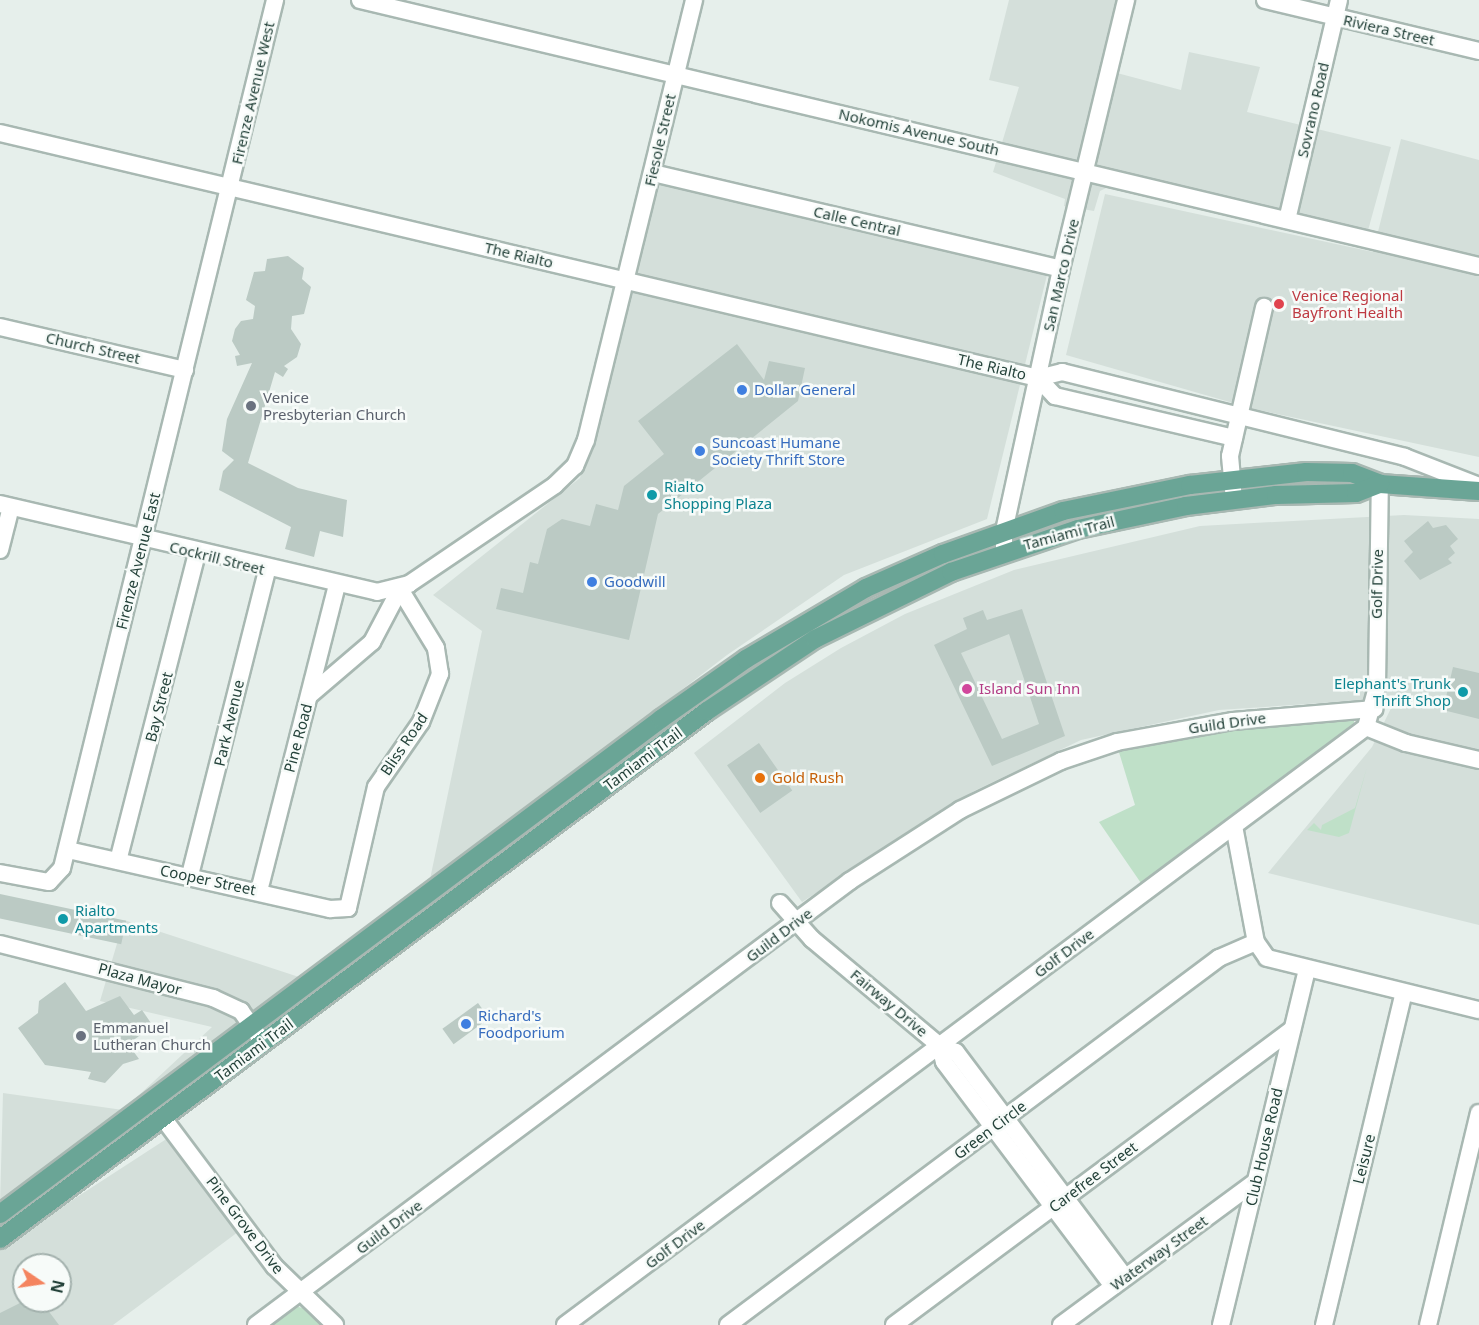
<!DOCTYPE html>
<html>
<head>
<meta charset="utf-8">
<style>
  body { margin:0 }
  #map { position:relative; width:1479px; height:1325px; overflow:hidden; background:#e6efeb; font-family:"Noto Sans",sans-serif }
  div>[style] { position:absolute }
  .built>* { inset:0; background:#d4dfda }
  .green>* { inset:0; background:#bfe0c8 }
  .building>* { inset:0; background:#bbcac4; transform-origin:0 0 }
  .roads { filter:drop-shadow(2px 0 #a8b8b2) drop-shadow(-2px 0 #a8b8b2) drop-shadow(0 2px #a8b8b2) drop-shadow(0 -2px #a8b8b2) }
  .minor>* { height:16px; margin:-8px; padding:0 8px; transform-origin:8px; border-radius:8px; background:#fff }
  .major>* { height:18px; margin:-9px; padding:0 9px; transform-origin:9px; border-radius:9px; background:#6aa596 }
  .dots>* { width:16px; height:16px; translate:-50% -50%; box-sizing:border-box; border:3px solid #f7fbf9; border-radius:50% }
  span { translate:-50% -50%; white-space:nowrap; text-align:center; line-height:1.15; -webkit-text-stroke:5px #f7fbf9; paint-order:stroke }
  .street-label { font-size:15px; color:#24423a }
  .health-label { font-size:15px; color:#be3a42 }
  .left { translate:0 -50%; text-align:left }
  .shop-label { font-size:15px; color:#366cbe }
  .worship-label { font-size:15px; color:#5b616d }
  .culture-label { font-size:15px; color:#0d838f }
  .right { translate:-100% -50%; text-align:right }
  .hotel-label { font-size:15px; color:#b23c85 }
  .food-label { font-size:15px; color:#c56008 }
  .north { position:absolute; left:12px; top:1253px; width:60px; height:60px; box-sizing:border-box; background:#f7fbf9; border:2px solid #a3b1ad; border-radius:50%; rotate:103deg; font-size:16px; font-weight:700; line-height:24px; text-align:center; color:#24423a }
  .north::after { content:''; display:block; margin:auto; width:21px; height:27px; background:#f4845f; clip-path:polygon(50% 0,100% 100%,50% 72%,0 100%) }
</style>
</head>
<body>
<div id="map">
  <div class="built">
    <div style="clip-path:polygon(1009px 0,1130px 0,1117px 73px,1181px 90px,1189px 52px,1260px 67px,1247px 112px,1391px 147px,1364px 245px,1106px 188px,1100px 191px,1094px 211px,1064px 206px,1065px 199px,993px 172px,1019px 87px,989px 80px)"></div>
    <div style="clip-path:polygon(1401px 139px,1479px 160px,1479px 457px,1254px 409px,1066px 355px,1105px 194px,1373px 252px)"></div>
    <div style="clip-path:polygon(648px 174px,1048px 271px,987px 519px,844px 575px,727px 655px,429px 884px,482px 631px,433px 595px,580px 478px,621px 311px)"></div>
    <div style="clip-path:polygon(1404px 515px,1479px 519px,1479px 925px,1268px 873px,1372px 747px,1396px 698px,1219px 710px,1081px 740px,974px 791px,802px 902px,694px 753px,785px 683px,841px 648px,905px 614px,1014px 570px,1200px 526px)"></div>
    <div style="clip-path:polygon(124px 920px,302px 978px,0 1205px,3px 1093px,123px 1110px,212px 1027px,100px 1001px)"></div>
    <div style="clip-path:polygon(evenodd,171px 1136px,242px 1229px,113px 1325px,0 1325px,0 1247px,171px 1136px,24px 1265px,60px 1265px,60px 1301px,24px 1301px,24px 1265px)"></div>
  </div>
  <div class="green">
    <div style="clip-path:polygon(1354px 720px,1354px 726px,1143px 886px,1099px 822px,1135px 805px,1118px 749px,1246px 727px)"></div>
    <div style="clip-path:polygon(1367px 767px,1349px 833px,1339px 837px,1307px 830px,1314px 823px,1321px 830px,1322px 825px,1355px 808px)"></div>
    <div style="clip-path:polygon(294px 1306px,307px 1309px,327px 1325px,264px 1325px)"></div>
  </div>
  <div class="building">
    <div style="clip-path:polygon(288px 256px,304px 268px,302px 279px,311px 287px,304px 314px,292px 316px,291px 329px,301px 344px,297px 357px,284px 366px,288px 369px,283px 377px,275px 372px,248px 463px,298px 488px,347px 500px,343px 537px,320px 531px,314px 557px,285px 549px,291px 527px,219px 490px,223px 471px,234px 460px,222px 451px,227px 419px,252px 363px,237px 366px,235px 356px,240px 355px,232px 341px,235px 329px,241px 321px,253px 319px,255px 306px,246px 300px,254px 272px,265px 271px,267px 259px)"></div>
    <div style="clip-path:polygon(737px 344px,764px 380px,769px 361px,805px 368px,798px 401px,658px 514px,629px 640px,496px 609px,501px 588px,523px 593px,530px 562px,538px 564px,547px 529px,562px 519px,590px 526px,596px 504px,618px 510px,624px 486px,664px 454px,638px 421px)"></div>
    <div style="clip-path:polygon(1428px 521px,1433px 528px,1446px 525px,1458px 539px,1450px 546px,1455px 553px,1448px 559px,1452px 563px,1420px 580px,1404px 561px,1413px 552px,1404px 541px)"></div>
    <div style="clip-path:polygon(evenodd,1022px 609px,1065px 736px,992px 766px,934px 645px,967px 629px,963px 618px,983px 610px,987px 620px,1022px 609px,1009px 634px,1039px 724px,1002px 739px,961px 653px,1009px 634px)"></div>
    <div style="clip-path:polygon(1453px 667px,1479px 673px,1479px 719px,1443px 710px)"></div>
    <div style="left:759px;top:743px;width:58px;height:39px;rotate:55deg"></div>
    <div style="left:0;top:894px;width:129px;height:24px;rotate:12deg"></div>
    <div style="clip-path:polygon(65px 982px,86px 1011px,120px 996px,134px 1015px,142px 1010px,153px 1026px,128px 1044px,139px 1059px,123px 1064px,105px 1083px,88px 1079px,91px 1072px,45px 1065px,18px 1028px,38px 1013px,39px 1001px)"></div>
    <div style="left:478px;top:1003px;width:19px;height:44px;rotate:54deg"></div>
    <div style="clip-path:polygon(24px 1301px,41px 1301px,59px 1325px,0 1325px,0 1313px)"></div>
  </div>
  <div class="roads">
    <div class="minor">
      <div style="left:360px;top:0;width:1150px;rotate:13.37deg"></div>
      <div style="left:1265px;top:0;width:220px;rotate:13.4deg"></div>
      <div style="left:0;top:133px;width:1067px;rotate:13.28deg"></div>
      <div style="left:1038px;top:378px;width:25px;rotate:-14deg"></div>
      <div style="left:1062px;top:372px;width:353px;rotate:13.9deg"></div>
      <div style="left:1405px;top:457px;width:79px;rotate:21.4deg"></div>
      <div style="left:653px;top:173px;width:419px;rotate:13.2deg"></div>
      <div style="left:1287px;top:220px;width:226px;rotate:-76.7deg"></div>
      <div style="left:0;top:327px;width:190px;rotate:13.1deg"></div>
      <div style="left:1038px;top:378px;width:25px;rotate:47deg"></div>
      <div style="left:1055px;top:396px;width:184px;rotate:13.2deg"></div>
      <div style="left:1234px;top:500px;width:44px;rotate:-95.2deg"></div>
      <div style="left:1230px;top:456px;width:153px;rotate:-77.1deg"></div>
      <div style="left:0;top:504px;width:387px;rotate:13.1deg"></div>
      <div style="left:377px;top:592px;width:33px;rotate:-14deg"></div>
      <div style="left:409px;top:584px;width:176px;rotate:-34.1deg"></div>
      <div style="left:555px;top:485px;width:28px;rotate:-44deg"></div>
      <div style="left:575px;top:466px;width:28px;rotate:-67deg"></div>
      <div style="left:586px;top:440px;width:453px;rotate:-76.2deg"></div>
      <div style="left:0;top:550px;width:44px;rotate:-75.7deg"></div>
      <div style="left:1004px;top:552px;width:21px;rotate:-90deg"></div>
      <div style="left:1004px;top:531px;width:268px;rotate:-77.7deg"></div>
      <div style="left:1061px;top:269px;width:277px;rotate:-76.4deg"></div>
      <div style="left:310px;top:695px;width:82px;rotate:-40.5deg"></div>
      <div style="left:372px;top:642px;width:60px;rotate:-62.2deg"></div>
      <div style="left:1366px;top:727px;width:43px;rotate:21.8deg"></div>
      <div style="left:1406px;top:743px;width:75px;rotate:13.1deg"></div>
      <div style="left:1234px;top:826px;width:118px;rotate:79.3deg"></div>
      <div style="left:1256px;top:942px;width:19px;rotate:55deg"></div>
      <div style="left:1267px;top:958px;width:218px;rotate:13.8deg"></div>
      <div style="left:68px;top:850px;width:269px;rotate:12.7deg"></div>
      <div style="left:330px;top:909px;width:18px;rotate:-3deg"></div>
      <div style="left:348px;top:908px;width:124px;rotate:-77deg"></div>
      <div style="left:376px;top:787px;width:79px;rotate:-55.3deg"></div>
      <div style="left:421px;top:722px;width:52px;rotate:-68.4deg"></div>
      <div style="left:440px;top:674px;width:26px;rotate:-99deg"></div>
      <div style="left:436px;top:648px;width:69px;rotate:-121.4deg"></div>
      <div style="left:118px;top:861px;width:318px;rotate:-75.6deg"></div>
      <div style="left:0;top:873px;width:50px;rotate:10.4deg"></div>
      <div style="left:49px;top:882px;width:19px;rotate:-47deg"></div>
      <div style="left:62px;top:868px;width:894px;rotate:-76.21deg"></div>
      <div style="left:190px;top:875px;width:315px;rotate:-75.8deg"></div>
      <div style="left:259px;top:891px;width:316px;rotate:-75.7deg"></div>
      <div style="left:780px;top:903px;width:48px;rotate:48.4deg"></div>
      <div style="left:812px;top:939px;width:167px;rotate:39.9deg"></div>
      <div style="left:940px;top:1046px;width:16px;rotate:76deg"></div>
      <div style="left:944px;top:1062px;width:281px;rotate:53deg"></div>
      <div style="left:0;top:944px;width:220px;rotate:14.2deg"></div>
      <div style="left:213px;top:998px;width:31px;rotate:25deg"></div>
      <div style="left:241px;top:1011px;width:39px;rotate:55deg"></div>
      <div style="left:940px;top:1046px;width:17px;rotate:21deg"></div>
      <div style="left:956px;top:1052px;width:281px;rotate:53.1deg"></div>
      <div style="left:163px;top:1118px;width:185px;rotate:53.1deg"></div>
      <div style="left:274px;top:1266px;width:85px;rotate:44deg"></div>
      <div style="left:256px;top:1325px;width:742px;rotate:-36.78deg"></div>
      <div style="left:850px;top:881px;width:131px;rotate:-32.8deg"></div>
      <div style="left:960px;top:810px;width:112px;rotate:-25.9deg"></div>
      <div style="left:1061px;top:761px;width:59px;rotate:-18.7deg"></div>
      <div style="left:1117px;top:742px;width:118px;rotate:-10.3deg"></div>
      <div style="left:1233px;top:721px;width:142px;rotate:-4.9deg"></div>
      <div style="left:565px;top:1325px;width:1000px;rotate:-36.74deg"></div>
      <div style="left:1366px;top:727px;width:41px;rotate:-74.6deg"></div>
      <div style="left:1377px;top:687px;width:203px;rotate:-89.2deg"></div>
      <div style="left:728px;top:1325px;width:613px;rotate:-36.78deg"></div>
      <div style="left:1219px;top:958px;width:40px;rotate:-23.4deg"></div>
      <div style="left:894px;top:1325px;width:496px;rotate:-36.6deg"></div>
      <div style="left:1061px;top:1325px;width:242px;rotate:-36.4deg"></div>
      <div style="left:1221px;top:1325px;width:365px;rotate:-76.4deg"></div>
      <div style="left:1324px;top:1325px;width:342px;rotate:-76.5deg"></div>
      <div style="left:1428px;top:1325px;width:218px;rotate:-76.5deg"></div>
    </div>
    <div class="major">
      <div style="left:0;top:1214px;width:826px;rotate:-36.83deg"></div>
      <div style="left:661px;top:719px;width:104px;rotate:-35.2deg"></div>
      <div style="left:746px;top:659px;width:139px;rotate:-30.6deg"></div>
      <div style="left:866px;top:588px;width:84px;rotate:-23.8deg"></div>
      <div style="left:943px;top:554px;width:127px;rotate:-19.7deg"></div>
      <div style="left:1063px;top:511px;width:130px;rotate:-11.6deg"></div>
      <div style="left:1190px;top:485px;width:117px;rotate:-6.4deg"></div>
      <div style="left:1306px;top:472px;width:46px;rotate:1.2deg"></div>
      <div style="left:1352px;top:473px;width:30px;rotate:21deg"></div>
      <div style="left:1380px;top:484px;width:99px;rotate:4deg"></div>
      <div style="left:0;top:1239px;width:882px;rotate:-36.75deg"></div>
      <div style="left:707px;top:711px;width:130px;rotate:-33.7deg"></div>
      <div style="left:815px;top:639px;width:152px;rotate:-26.2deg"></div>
      <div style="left:951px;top:572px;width:134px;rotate:-18.7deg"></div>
      <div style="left:1078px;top:529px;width:110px;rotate:-12deg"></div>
      <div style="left:1186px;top:506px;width:91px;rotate:-7deg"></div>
      <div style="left:1276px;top:495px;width:80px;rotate:-1.4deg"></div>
      <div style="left:1356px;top:493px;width:26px;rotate:-21deg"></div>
    </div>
  </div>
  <div class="dots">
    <div style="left:1279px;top:304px;background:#e0444e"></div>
    <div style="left:742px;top:390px;background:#3f7fe0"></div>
    <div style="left:251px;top:406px;background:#6b7280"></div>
    <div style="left:700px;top:451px;background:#3f7fe0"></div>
    <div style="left:652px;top:495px;background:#0f9aa8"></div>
    <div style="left:592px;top:582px;background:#3f7fe0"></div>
    <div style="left:967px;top:689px;background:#d1479c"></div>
    <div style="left:1463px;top:692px;background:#0f9aa8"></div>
    <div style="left:760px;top:778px;background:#e8710a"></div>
    <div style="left:63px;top:919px;background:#0f9aa8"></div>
    <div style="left:466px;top:1024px;background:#3f7fe0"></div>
    <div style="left:81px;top:1036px;background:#6b7280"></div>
  </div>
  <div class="street-label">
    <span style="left:1389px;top:30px;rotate:13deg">Riviera Street</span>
    <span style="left:253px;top:93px;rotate:-77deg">Firenze Avenue West</span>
    <span style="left:1313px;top:110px;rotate:-77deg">Sovrano Road</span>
    <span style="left:919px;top:132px;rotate:13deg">Nokomis Avenue South</span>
    <span style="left:660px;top:140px;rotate:-77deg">Fiesole Street</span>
    <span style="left:857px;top:221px;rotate:13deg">Calle Central</span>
    <span style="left:519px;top:255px;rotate:13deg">The Rialto</span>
    <span style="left:1061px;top:275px;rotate:-77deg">San Marco Drive</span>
    <span style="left:93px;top:348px;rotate:13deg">Church Street</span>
    <span style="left:992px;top:367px;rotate:13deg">The Rialto</span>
    <span style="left:1069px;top:533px;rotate:-15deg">Tamiami Trail</span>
    <span style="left:217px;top:558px;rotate:14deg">Cockrill Street</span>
    <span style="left:138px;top:561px;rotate:-76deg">Firenze Avenue East</span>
    <span style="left:1377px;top:584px;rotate:-89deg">Golf Drive</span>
    <span style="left:159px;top:707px;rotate:-76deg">Bay Street</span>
    <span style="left:229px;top:723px;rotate:-77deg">Park Avenue</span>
    <span style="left:1227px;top:723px;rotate:-8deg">Guild Drive</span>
    <span style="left:298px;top:738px;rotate:-75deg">Pine Road</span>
    <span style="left:404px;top:744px;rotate:-56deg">Bliss Road</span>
    <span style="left:643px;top:759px;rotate:-37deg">Tamiami Trail</span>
    <span style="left:208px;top:880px;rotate:12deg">Cooper Street</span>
    <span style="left:779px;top:935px;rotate:-37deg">Guild Drive</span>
    <span style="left:1064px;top:953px;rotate:-37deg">Golf Drive</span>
    <span style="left:140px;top:979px;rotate:15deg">Plaza Mayor</span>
    <span style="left:889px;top:1003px;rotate:40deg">Fairway Drive</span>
    <span style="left:254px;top:1050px;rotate:-37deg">Tamiami Trail</span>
    <span style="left:990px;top:1130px;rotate:-37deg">Green Circle</span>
    <span style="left:1264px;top:1147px;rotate:-77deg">Club House Road</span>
    <span style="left:1364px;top:1159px;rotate:-76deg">Leisure</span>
    <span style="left:1093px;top:1177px;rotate:-37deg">Carefree Street</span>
    <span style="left:245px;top:1225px;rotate:53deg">Pine Grove Drive</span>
    <span style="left:389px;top:1227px;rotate:-37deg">Guild Drive</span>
    <span style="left:675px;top:1244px;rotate:-37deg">Golf Drive</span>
    <span style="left:1159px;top:1253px;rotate:-36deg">Waterway Street</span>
  </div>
  <div class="health-label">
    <span class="left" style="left:1292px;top:304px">Venice Regional<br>Bayfront Health</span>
  </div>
  <div class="shop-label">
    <span class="left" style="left:754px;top:390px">Dollar General</span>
    <span class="left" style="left:712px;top:451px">Suncoast Humane<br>Society Thrift Store</span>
    <span class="left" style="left:604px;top:582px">Goodwill</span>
    <span class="left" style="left:478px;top:1024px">Richard's<br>Foodporium</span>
  </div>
  <div class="worship-label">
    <span class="left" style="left:263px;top:406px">Venice<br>Presbyterian Church</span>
    <span class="left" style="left:93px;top:1036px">Emmanuel<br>Lutheran Church</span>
  </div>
  <div class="culture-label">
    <span class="left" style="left:664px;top:495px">Rialto<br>Shopping Plaza</span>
    <span class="right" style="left:1451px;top:692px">Elephant's Trunk<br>Thrift Shop</span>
    <span class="left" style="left:75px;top:919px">Rialto<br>Apartments</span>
  </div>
  <div class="hotel-label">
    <span class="left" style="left:979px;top:689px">Island Sun Inn</span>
  </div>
  <div class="food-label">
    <span class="left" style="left:772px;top:778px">Gold Rush</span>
  </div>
  <div class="north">N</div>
</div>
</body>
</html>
